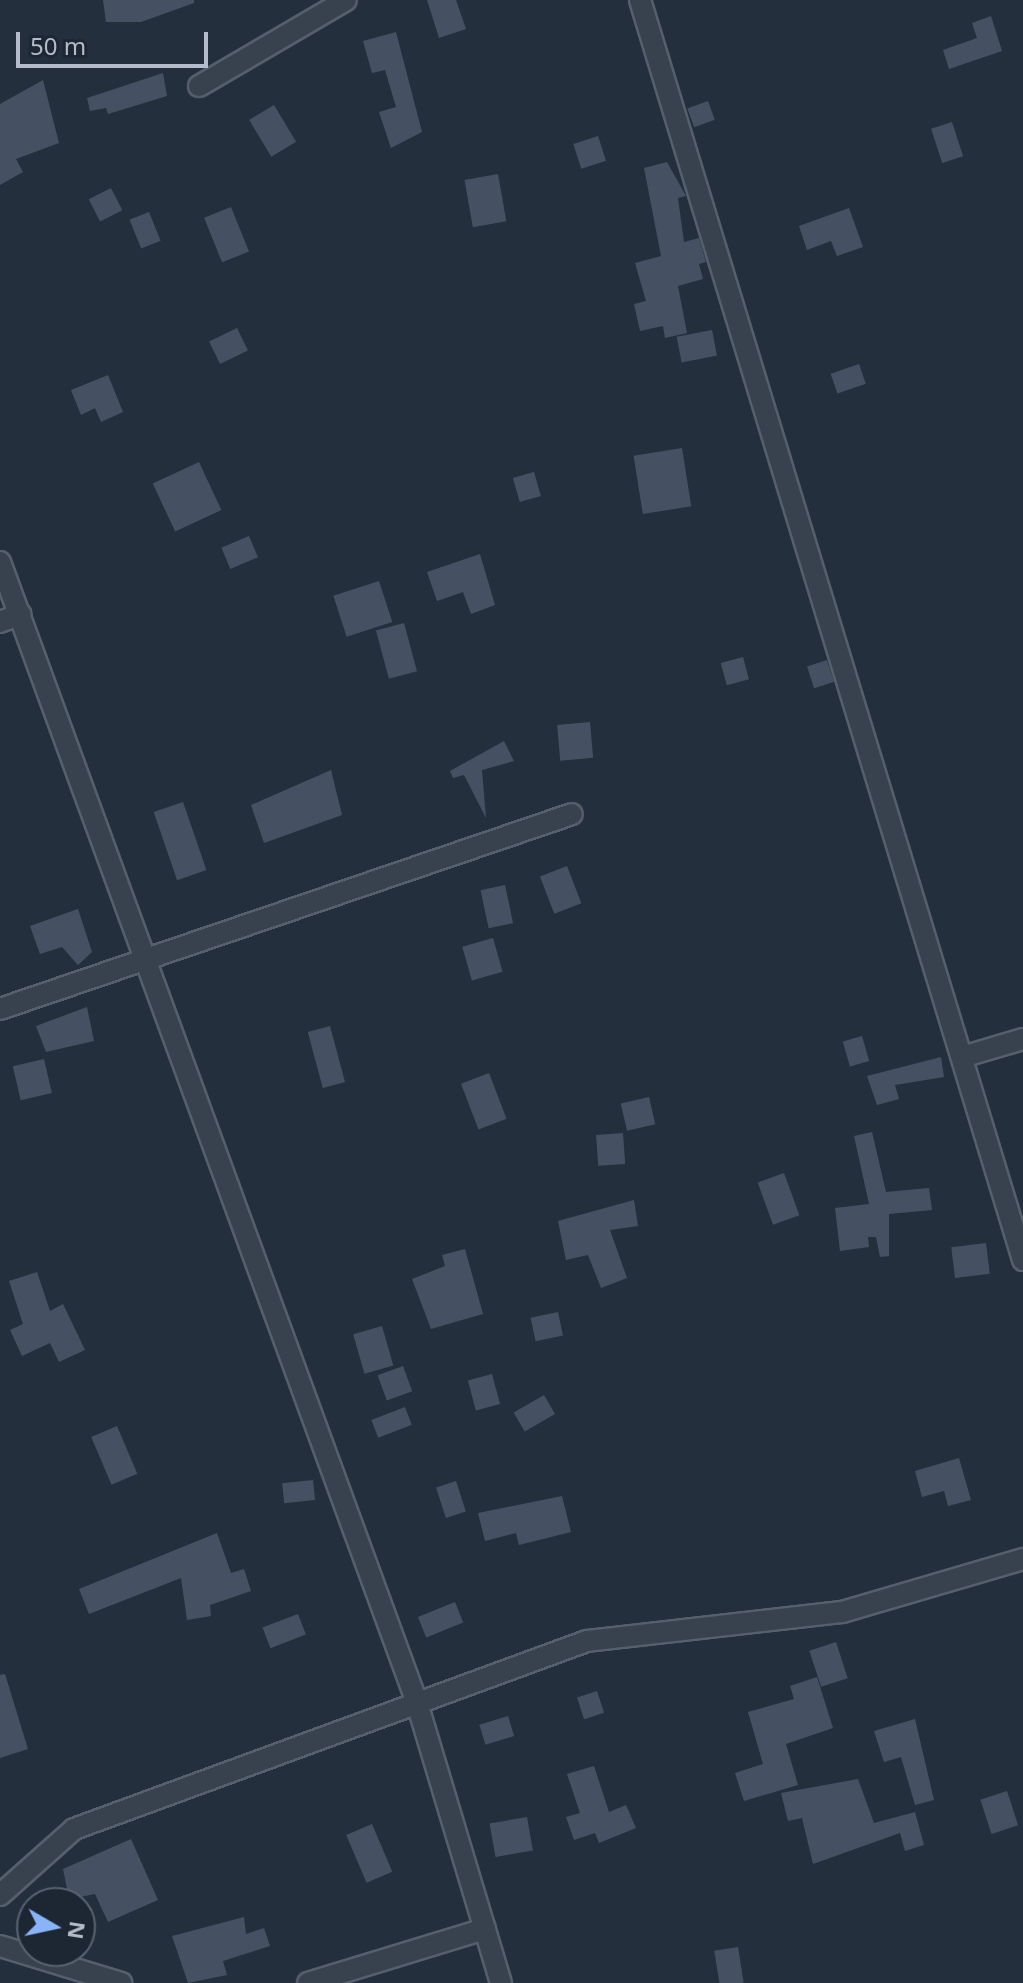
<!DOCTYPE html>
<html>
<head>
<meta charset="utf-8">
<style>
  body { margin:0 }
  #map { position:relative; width:1023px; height:1983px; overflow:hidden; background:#242f3e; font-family:"Noto Sans",sans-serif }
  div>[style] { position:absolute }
  .building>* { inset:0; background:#455162; transform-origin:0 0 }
  .roads { filter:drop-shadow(2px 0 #565f6c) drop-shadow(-2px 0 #565f6c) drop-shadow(0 2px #565f6c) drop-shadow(0 -2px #565f6c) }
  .minor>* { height:20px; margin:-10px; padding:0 10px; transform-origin:10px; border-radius:10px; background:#38414e }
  span { translate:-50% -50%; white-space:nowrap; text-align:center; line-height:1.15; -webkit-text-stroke:6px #1d2633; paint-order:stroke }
  .north { position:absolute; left:16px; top:1887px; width:80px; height:80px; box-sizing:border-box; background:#1d2633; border:2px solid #59626f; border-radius:50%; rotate:99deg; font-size:22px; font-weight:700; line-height:32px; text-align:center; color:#b4bcc9 }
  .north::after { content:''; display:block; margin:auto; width:28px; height:36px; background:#8ab4f8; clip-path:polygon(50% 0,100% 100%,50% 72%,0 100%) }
  .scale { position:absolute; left:16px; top:32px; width:192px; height:36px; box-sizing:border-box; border:4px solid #b4bcc9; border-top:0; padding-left:10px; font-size:24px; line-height:28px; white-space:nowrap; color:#b4bcc9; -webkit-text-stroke:6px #1d2633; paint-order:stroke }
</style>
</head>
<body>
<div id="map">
  <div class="building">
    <div style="clip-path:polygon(103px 0,194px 0,194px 3px,141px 22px,106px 22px)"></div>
    <div style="clip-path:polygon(427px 0,456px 0,466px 29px,439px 38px)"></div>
    <div style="clip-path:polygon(991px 16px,1002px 51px,949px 69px,943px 50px,977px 38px,972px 23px)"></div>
    <div style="clip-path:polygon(396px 32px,422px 132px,391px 148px,379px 112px,396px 107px,385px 70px,372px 73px,363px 41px)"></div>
    <div style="clip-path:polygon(163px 73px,167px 96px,108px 114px,106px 108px,90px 111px,87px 98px)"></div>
    <div style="clip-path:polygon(43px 80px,59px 143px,16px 159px,23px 172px,0 185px,0 104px)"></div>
    <div style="left:708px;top:101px;width:20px;height:22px;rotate:70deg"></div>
    <div style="left:274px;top:105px;width:43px;height:29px;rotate:59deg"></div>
    <div style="left:952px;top:122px;width:36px;height:22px;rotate:72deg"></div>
    <div style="left:598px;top:136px;width:26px;height:26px;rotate:72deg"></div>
    <div style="clip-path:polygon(667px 162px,686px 196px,678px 198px,684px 242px,699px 238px,706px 262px,699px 264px,703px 279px,678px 286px,687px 333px,665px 338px,663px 326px,640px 331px,634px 304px,646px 301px,635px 263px,661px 256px,644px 168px)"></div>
    <div style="left:498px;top:174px;width:48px;height:34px;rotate:80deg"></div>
    <div style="left:111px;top:188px;width:25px;height:25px;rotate:63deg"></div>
    <div style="left:231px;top:207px;width:48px;height:29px;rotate:68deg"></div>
    <div style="clip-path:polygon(849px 208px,863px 247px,837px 256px,831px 241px,807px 250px,799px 226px)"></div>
    <div style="left:149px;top:212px;width:31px;height:21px;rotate:68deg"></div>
    <div style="left:237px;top:328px;width:25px;height:31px;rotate:64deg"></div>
    <div style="left:712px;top:330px;width:26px;height:36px;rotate:79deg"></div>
    <div style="left:859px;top:364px;width:21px;height:30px;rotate:71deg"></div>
    <div style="clip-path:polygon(108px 375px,123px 412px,101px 422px,95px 408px,81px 415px,71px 390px)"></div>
    <div style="left:682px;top:448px;width:59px;height:49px;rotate:81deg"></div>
    <div style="left:199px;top:462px;width:53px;height:51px;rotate:65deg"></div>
    <div style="left:534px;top:472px;width:25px;height:22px;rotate:74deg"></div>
    <div style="left:249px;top:536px;width:23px;height:30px;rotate:67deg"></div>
    <div style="clip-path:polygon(480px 554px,495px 605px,471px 614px,463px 592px,437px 601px,427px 572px)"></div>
    <div style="left:379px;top:581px;width:43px;height:48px;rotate:72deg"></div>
    <div style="left:404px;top:623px;width:50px;height:29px;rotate:75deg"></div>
    <div style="left:743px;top:657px;width:23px;height:23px;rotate:75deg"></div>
    <div style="left:827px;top:660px;width:23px;height:21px;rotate:72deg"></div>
    <div style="left:590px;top:722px;width:36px;height:33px;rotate:85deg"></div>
    <div style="clip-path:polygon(504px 741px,514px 761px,482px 770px,486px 818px,464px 775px,453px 778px,450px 771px)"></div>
    <div style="clip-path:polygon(331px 770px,342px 815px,264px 843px,251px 805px)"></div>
    <div style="left:183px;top:802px;width:72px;height:31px;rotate:71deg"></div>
    <div style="left:567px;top:866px;width:40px;height:29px;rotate:69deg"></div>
    <div style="left:505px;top:885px;width:39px;height:25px;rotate:78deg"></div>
    <div style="clip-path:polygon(78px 909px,92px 952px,78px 965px,62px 947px,40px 954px,30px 926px)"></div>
    <div style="left:493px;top:938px;width:35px;height:32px;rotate:74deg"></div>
    <div style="clip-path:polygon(87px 1007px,94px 1041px,46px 1052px,36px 1026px)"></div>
    <div style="left:330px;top:1026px;width:58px;height:23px;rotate:75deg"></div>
    <div style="left:862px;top:1036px;width:26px;height:20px;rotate:74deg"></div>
    <div style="clip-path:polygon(941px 1057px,944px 1077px,895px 1085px,899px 1099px,877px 1105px,867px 1076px)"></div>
    <div style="left:44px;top:1059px;width:35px;height:32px;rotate:77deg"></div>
    <div style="left:489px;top:1073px;width:49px;height:30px;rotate:69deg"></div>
    <div style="left:649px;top:1097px;width:28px;height:29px;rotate:77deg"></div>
    <div style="clip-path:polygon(872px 1132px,886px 1192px,929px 1188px,932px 1210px,889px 1214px,889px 1256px,880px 1257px,876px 1237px,868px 1237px,869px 1247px,840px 1251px,835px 1208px,869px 1204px,854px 1136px)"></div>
    <div style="left:623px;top:1133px;width:31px;height:27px;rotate:86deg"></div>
    <div style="left:784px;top:1173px;width:45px;height:28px;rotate:70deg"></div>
    <div style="clip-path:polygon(634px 1200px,638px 1226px,610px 1230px,627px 1278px,601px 1288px,588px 1255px,566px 1260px,558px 1221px)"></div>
    <div style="left:986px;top:1243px;width:31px;height:35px;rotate:83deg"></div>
    <div style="clip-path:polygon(465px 1249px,483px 1314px,431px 1329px,412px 1279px,445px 1266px,442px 1255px)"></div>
    <div style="clip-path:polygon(37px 1272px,50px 1311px,63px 1304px,85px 1350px,59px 1362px,50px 1343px,22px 1356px,10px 1330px,23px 1324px,9px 1281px)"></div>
    <div style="left:558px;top:1312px;width:24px;height:28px;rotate:78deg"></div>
    <div style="left:382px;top:1326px;width:41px;height:30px;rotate:74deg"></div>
    <div style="left:403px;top:1366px;width:27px;height:27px;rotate:70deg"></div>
    <div style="left:492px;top:1374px;width:31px;height:25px;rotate:75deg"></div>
    <div style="left:544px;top:1395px;width:22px;height:35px;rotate:60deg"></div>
    <div style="left:405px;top:1407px;width:19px;height:36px;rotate:69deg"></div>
    <div style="left:117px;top:1426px;width:52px;height:28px;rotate:67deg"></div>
    <div style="clip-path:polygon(959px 1458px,971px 1500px,948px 1506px,944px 1491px,922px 1497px,915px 1471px)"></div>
    <div style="left:313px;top:1480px;width:20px;height:31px;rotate:84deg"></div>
    <div style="left:456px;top:1481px;width:32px;height:21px;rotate:72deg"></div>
    <div style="clip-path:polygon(562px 1496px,571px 1532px,519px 1545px,516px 1533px,485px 1541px,478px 1513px)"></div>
    <div style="clip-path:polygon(217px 1533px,231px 1573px,244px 1569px,251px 1591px,210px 1605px,211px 1616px,187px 1620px,181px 1578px,89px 1614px,79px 1589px)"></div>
    <div style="left:455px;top:1602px;width:22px;height:40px;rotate:68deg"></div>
    <div style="left:298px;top:1614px;width:22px;height:38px;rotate:69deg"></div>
    <div style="left:836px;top:1642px;width:38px;height:28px;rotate:72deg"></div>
    <div style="clip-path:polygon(5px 1674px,28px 1749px,0 1758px,0 1675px)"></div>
    <div style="clip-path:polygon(817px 1677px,833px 1728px,786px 1744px,798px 1785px,744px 1801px,735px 1773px,763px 1764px,748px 1712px,794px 1699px,790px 1686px)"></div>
    <div style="left:597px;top:1691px;width:23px;height:21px;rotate:72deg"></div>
    <div style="left:508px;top:1716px;width:21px;height:30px;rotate:73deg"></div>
    <div style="clip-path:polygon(915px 1719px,934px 1800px,915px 1805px,901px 1757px,884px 1762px,874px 1731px)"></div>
    <div style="clip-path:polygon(594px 1766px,609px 1812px,626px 1805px,636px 1828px,599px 1843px,595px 1833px,574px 1840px,566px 1817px,580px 1813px,567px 1774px)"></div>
    <div style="clip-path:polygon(858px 1779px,874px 1823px,915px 1812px,924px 1845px,905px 1851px,900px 1833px,813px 1864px,802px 1818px,788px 1821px,781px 1793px)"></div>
    <div style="left:1007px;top:1791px;width:36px;height:28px;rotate:72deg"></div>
    <div style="left:527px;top:1817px;width:34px;height:38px;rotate:80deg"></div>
    <div style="left:372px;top:1824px;width:52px;height:28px;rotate:67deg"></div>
    <div style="clip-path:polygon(131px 1839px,158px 1900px,108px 1922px,95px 1894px,69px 1899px,63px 1869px)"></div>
    <div style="clip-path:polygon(244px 1917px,246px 1934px,264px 1928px,270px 1946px,223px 1961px,227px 1975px,188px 1983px,172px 1936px)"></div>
    <div style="left:738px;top:1947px;width:36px;height:24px;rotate:81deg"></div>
  </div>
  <div class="roads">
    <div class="minor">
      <div style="left:640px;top:0;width:1317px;rotate:73.09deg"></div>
      <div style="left:199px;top:86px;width:170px;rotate:-30.3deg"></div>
      <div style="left:0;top:562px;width:1215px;rotate:69.92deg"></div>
      <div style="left:417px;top:1703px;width:292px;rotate:73.3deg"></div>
      <div style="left:0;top:622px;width:22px;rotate:-21deg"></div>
      <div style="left:0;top:1009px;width:604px;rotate:-18.82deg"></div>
      <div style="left:962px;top:1057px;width:64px;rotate:-16.4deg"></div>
      <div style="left:0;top:1895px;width:99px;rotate:-41.7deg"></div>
      <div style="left:74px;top:1829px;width:546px;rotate:-20.13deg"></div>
      <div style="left:587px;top:1641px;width:257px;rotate:-6.5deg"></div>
      <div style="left:842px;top:1612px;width:189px;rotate:-16.3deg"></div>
      <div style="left:0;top:1946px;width:127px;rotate:17deg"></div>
      <div style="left:308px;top:1983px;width:185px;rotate:-17deg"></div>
    </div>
  </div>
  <div class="north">N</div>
  <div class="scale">50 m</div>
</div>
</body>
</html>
